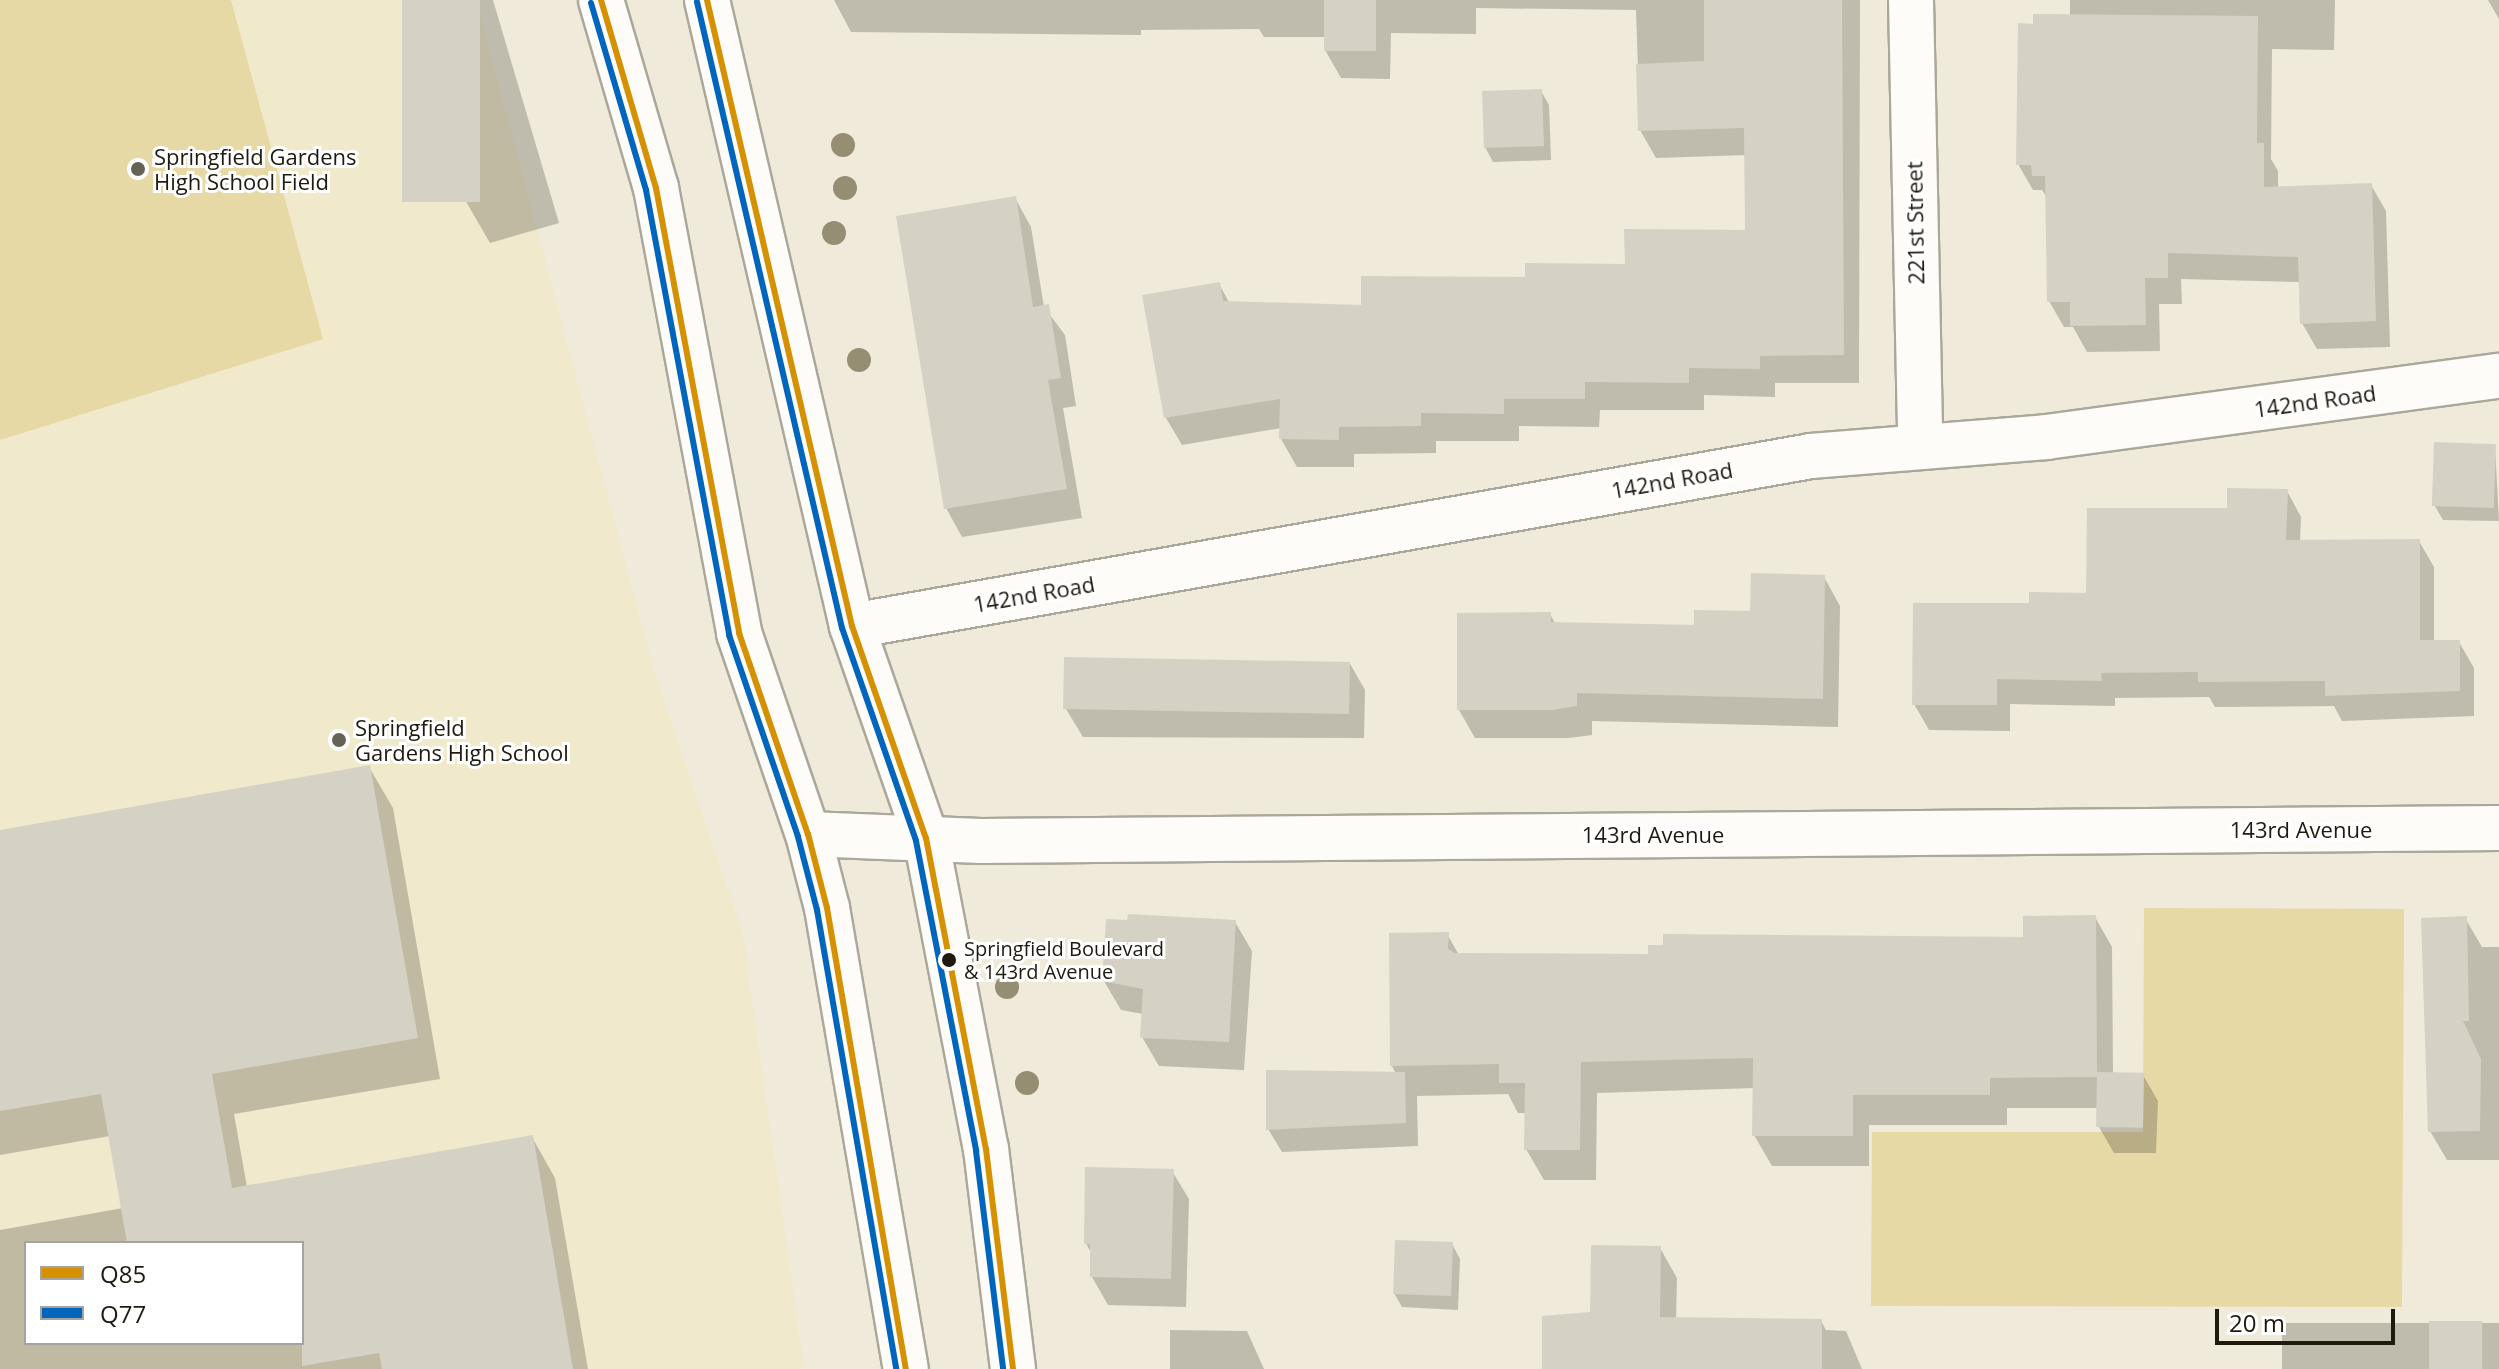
<!DOCTYPE html>
<html>
<head>
<meta charset="utf-8">
<style>
  body { margin:0 }
  #map { position:relative; width:2499px; height:1369px; overflow:hidden; background:#efead9; font-family:"Open Sans",sans-serif }
  div>[style] { position:absolute }
  .built>* { inset:0; background:#f1e9cc }
  .green>* { inset:0; background:#e7d9a5 }
  .shadow>* { inset:0; background:#0003; transform-origin:0 0 }
  .building>* { inset:0; background:#d5d1c4; transform-origin:0 0 }
  .roads { filter:drop-shadow(2px 0 #aba79a) drop-shadow(-2px 0 #aba79a) drop-shadow(0 2px #aba79a) drop-shadow(0 -2px #aba79a) }
  .minor>* { height:44px; margin:-22px; padding:0 22px; transform-origin:22px; border-radius:22px; background:#fdfcf9 }
  .major>* { height:44px; margin:-22px; padding:0 22px; transform-origin:22px; border-radius:22px; background:#fdfcf9 }
  .bus-1>* { height:6px; margin:-3px; padding:0 3px; transform-origin:3px; border-radius:3px; background:#d69102 }
  .bus-2>* { height:6px; margin:-3px; padding:0 3px; transform-origin:3px; border-radius:3px; background:#0065bd }
  .trees>* { width:24px; height:24px; margin:-12px; border-radius:50%; background:#958e72 }
  .dots>* { width:22px; height:22px; translate:-50% -50%; box-sizing:border-box; border:4px solid #fff; border-radius:50% }
  span { translate:-50% -50%; white-space:nowrap; text-align:center; line-height:1.15; -webkit-text-stroke:6px #fff; paint-order:stroke }
  .bus-label { font-size:20px; color:#1d1a0f }
  .left { translate:0 -50%; text-align:left }
  .poi-label { font-size:22px; color:#1d1a0f }
  .street-label { font-size:22px; color:#1d1a0f }
  .legend { position:absolute; left:24px; top:1241px; width:280px; height:104px; box-sizing:border-box; background:#fff; border:2px solid #a5a39f; margin:0; padding:10px 14px; list-style:none; font-size:24px; color:#1d1a0f }
  .legend li { display:flex; align-items:center; gap:16px; height:40px }
  .legend b { width:40px; border:2px solid #a5a39f }
  .scale { position:absolute; left:2215px; top:1309px; width:180px; height:36px; box-sizing:border-box; border:4px solid #1d1a0f; border-top:0; padding-left:10px; font-size:24px; line-height:28px; white-space:nowrap; color:#1d1a0f; -webkit-text-stroke:6px #fff; paint-order:stroke }
</style>
</head>
<body>
<div id="map">
  <div class="built">
    <div style="clip-path:polygon(evenodd,0 0,476px 0,654px 670px,743px 934px,804px 1369px,0 1369px,0 0,26px 1243px,302px 1243px,302px 1343px,26px 1343px,26px 1243px)"></div>
  </div>
  <div class="green">
    <div style="clip-path:polygon(0 0,231px 0,323px 339px,0 440px)"></div>
    <div style="clip-path:polygon(2144px 908px,2404px 909px,2402px 1307px,1871px 1306px,1872px 1132px,2143px 1132px)"></div>
  </div>
  <div class="shadow">
    <div style="clip-path:polygon(405px 0,493px 0,559px 223px,490px 243px,461px 193px)"></div>
    <div style="clip-path:polygon(834px 0,1860px 0,1859px 383px,1775px 383px,1775px 397px,1704px 395px,1704px 410px,1600px 410px,1599px 427px,1519px 426px,1519px 441px,1436px 441px,1436px 453px,1354px 454px,1354px 467px,1297px 467px,1281px 439px,1281px 428px,1182px 445px,1166px 418px,1219px 284px,1230px 304px,1363px 307px,1627px 266px,1747px 232px,1747px 155px,1656px 158px,1640px 130px,1636px 10px,1476px 8px,1476px 34px,1391px 33px,1390px 79px,1341px 78px,1325px 50px,1325px 37px,1264px 37px,1259px 29px,1141px 30px,1141px 35px,851px 32px)"></div>
    <div style="clip-path:polygon(2070px 0,2335px 0,2334px 50px,2272px 49px,2271px 159px,2278px 171px,2278px 188px,2371px 185px,2386px 211px,2390px 347px,2317px 349px,2302px 323px,2301px 282px,2181px 279px,2182px 304px,2159px 304px,2160px 351px,2087px 352px,2073px 327px,2064px 327px,2049px 301px,2048px 199px,2042px 190px,2033px 190px,2018px 164px,2035px 26px,2070px 16px)"></div>
    <div style="clip-path:polygon(2488px 0,2499px 0,2499px 19px)"></div>
    <div style="clip-path:polygon(1541px 91px,1549px 105px,1551px 160px,1493px 162px,1485px 147px)"></div>
    <div style="clip-path:polygon(1015px 198px,1031px 227px,1044px 307px,1065px 335px,1076px 406px,1063px 408px,1082px 518px,962px 537px,946px 508px)"></div>
    <div style="clip-path:polygon(2495px 446px,2499px 521px,2443px 520px,2435px 506px)"></div>
    <div style="clip-path:polygon(2287px 491px,2301px 517px,2300px 542px,2419px 541px,2434px 567px,2434px 642px,2459px 642px,2474px 668px,2474px 716px,2342px 721px,2334px 706px,2215px 707px,2209px 697px,2115px 698px,2115px 706px,2010px 704px,2010px 731px,1929px 730px,1914px 704px,2031px 605px,2088px 595px,2229px 510px)"></div>
    <div style="clip-path:polygon(1824px 577px,1840px 606px,1838px 727px,1592px 721px,1592px 735px,1569px 738px,1475px 738px,1459px 710px,1550px 614px,1556px 625px,1696px 627px,1752px 614px)"></div>
    <div style="clip-path:polygon(1349px 662px,1365px 690px,1364px 738px,1083px 737px,1066px 709px)"></div>
    <div style="clip-path:polygon(evenodd,369px 767px,393px 808px,440px 1079px,234px 1114px,247px 1187px,532px 1137px,555px 1178px,588px 1369px,0 1369px,0 1230px,123px 1208px,110px 1136px,0 1155px,0 832px,369px 767px,26px 1243px,302px 1243px,302px 1343px,26px 1343px,26px 1243px)"></div>
    <div style="clip-path:polygon(2095px 917px,2112px 947px,2113px 1074px,2143px 1075px,2158px 1101px,2156px 1153px,2114px 1153px,2099px 1127px,2099px 1108px,2007px 1108px,2007px 1125px,1869px 1125px,1869px 1166px,1772px 1166px,1754px 1135px,1755px 1088px,1597px 1093px,1596px 1180px,1544px 1180px,1526px 1149px,1526px 1113px,1518px 1113px,1508px 1094px,1417px 1096px,1418px 1146px,1282px 1152px,1268px 1129px,1396px 1074px,1392px 1066px,1447px 934px,1459px 955px,1650px 956px,2025px 939px)"></div>
    <div style="clip-path:polygon(2465px 918px,2482px 947px,2499px 947px,2499px 1160px,2447px 1160px,2430px 1131px)"></div>
    <div style="clip-path:polygon(1235px 922px,1252px 951px,1244px 1070px,1159px 1066px,1142px 1037px,1143px 1014px,1121px 1010px,1104px 981px)"></div>
    <div style="clip-path:polygon(1172px 1171px,1189px 1199px,1186px 1307px,1108px 1305px,1092px 1277px,1092px 1255px,1086px 1243px)"></div>
    <div style="clip-path:polygon(1452px 1244px,1460px 1259px,1458px 1310px,1402px 1307px,1394px 1293px)"></div>
    <div style="clip-path:polygon(1660px 1248px,1677px 1278px,1676px 1320px,1821px 1321px,1826px 1330px,1846px 1331px,1862px 1369px,1544px 1369px)"></div>
    <div style="left:2499px;top:1323px;width:46px;height:217px;rotate:90deg"></div>
    <div style="clip-path:polygon(1170px 1330px,1247px 1331px,1264px 1369px,1170px 1369px)"></div>
  </div>
  <div class="building">
    <div style="left:402px;top:0;width:78px;height:202px"></div>
    <div style="left:1324px;top:0;width:52px;height:51px"></div>
    <div style="clip-path:polygon(1704px 0,1842px 0,1844px 355px,1760px 356px,1760px 369px,1689px 368px,1689px 383px,1585px 382px,1585px 399px,1504px 399px,1504px 414px,1421px 413px,1421px 426px,1339px 427px,1339px 440px,1279px 439px,1280px 399px,1164px 418px,1142px 295px,1220px 282px,1223px 301px,1361px 305px,1361px 276px,1525px 277px,1525px 263px,1625px 264px,1624px 229px,1745px 230px,1744px 128px,1638px 131px,1636px 64px,1704px 61px)"></div>
    <div style="clip-path:polygon(2033px 14px,2258px 16px,2257px 143px,2264px 143px,2264px 187px,2372px 183px,2376px 321px,2300px 324px,2298px 257px,2168px 253px,2168px 278px,2145px 278px,2146px 325px,2070px 326px,2070px 302px,2047px 302px,2045px 176px,2032px 176px,2031px 165px,2016px 165px,2018px 23px,2033px 24px)"></div>
    <div style="left:1542px;top:89px;width:57px;height:60px;rotate:88deg"></div>
    <div style="clip-path:polygon(1016px 196px,1033px 307px,1049px 304px,1061px 378px,1048px 380px,1067px 489px,944px 509px,896px 216px)"></div>
    <div style="left:2434px;top:442px;width:62px;height:64px;rotate:2deg"></div>
    <div style="clip-path:polygon(2227px 488px,2288px 489px,2286px 540px,2420px 539px,2420px 640px,2460px 640px,2460px 691px,2325px 696px,2325px 681px,2198px 682px,2198px 672px,2101px 673px,2102px 681px,1997px 679px,1997px 705px,1912px 705px,1913px 603px,2029px 603px,2029px 592px,2086px 593px,2087px 508px,2227px 508px)"></div>
    <div style="clip-path:polygon(1751px 573px,1825px 575px,1823px 699px,1577px 693px,1577px 706px,1552px 710px,1457px 710px,1457px 613px,1551px 612px,1551px 622px,1694px 625px,1694px 610px,1750px 611px)"></div>
    <div style="left:1064px;top:657px;width:286px;height:52px;rotate:1deg"></div>
    <div style="clip-path:polygon(370px 765px,418px 1038px,212px 1074px,232px 1188px,533px 1135px,573px 1369px,382px 1369px,379px 1353px,302px 1366px,302px 1243px,127px 1243px,101px 1094px,0 1111px,0 830px)"></div>
    <div style="clip-path:polygon(1128px 914px,1236px 920px,1229px 1042px,1140px 1038px,1143px 989px,1102px 981px,1106px 919px,1127px 920px)"></div>
    <div style="clip-path:polygon(2096px 915px,2097px 1077px,1990px 1078px,1990px 1095px,1853px 1095px,1853px 1136px,1752px 1136px,1753px 1058px,1581px 1062px,1580px 1150px,1524px 1150px,1525px 1083px,1499px 1083px,1499px 1064px,1390px 1066px,1389px 933px,1449px 932px,1448px 949px,1455px 953px,1648px 954px,1648px 945px,1663px 945px,1663px 934px,2023px 937px,2023px 916px)"></div>
    <div style="clip-path:polygon(2467px 916px,2469px 1021px,2463px 1021px,2481px 1059px,2480px 1131px,2428px 1132px,2421px 918px)"></div>
    <div style="clip-path:polygon(1266px 1070px,1405px 1072px,1406px 1123px,1266px 1130px)"></div>
    <div style="left:2097px;top:1072px;width:47px;height:55px;rotate:1deg"></div>
    <div style="clip-path:polygon(1085px 1167px,1174px 1169px,1171px 1279px,1090px 1277px,1090px 1244px,1084px 1244px)"></div>
    <div style="left:1395px;top:1240px;width:58px;height:54px;rotate:2deg"></div>
    <div style="clip-path:polygon(1591px 1245px,1661px 1246px,1660px 1317px,1822px 1319px,1822px 1369px,1542px 1369px,1542px 1316px,1590px 1312px)"></div>
    <div style="left:2429px;top:1321px;width:53px;height:48px"></div>
  </div>
  <div class="roads">
    <div class="minor">
      <div style="left:1911px;top:0;width:447px;rotate:88.8deg"></div>
      <div style="left:852px;top:626px;width:974px;rotate:-10.05deg"></div>
      <div style="left:1811px;top:456px;width:236px;rotate:-4.6deg"></div>
      <div style="left:2046px;top:437px;width:457px;rotate:-7.7deg"></div>
      <div style="left:808px;top:834px;width:173px;rotate:2.3deg"></div>
      <div style="left:981px;top:841px;width:1518px;rotate:-0.49deg"></div>
    </div>
    <div class="major">
      <div style="left:601px;top:0;width:196px;rotate:73.7deg"></div>
      <div style="left:656px;top:188px;width:453px;rotate:79.4deg"></div>
      <div style="left:739px;top:633px;width:213px;rotate:71.1deg"></div>
      <div style="left:808px;top:834px;width:76px;rotate:75.6deg"></div>
      <div style="left:827px;top:908px;width:468px;rotate:80.3deg"></div>
      <div style="left:707px;top:0;width:643px;rotate:76.96deg"></div>
      <div style="left:852px;top:626px;width:225px;rotate:70.8deg"></div>
      <div style="left:926px;top:838px;width:317px;rotate:79.1deg"></div>
      <div style="left:986px;top:1149px;width:222px;rotate:83deg"></div>
    </div>
  </div>
  <div class="bus-1">
    <div style="left:601px;top:0;width:196px;rotate:73.7deg"></div>
    <div style="left:656px;top:188px;width:453px;rotate:79.4deg"></div>
    <div style="left:739px;top:633px;width:213px;rotate:71.1deg"></div>
    <div style="left:808px;top:834px;width:76px;rotate:75.6deg"></div>
    <div style="left:827px;top:908px;width:468px;rotate:80.3deg"></div>
    <div style="left:707px;top:0;width:643px;rotate:76.96deg"></div>
    <div style="left:852px;top:626px;width:225px;rotate:70.8deg"></div>
    <div style="left:926px;top:838px;width:317px;rotate:79.1deg"></div>
    <div style="left:986px;top:1149px;width:222px;rotate:83deg"></div>
  </div>
  <div class="bus-2">
    <div style="left:697px;top:2px;width:643px;rotate:76.96deg"></div>
    <div style="left:842px;top:628px;width:225px;rotate:70.8deg"></div>
    <div style="left:916px;top:841px;width:316px;rotate:79deg"></div>
    <div style="left:976px;top:1151px;width:220px;rotate:82.9deg"></div>
    <div style="left:591px;top:3px;width:195px;rotate:73.6deg"></div>
    <div style="left:646px;top:190px;width:453px;rotate:79.4deg"></div>
    <div style="left:729px;top:635px;width:213px;rotate:71.1deg"></div>
    <div style="left:798px;top:837px;width:75px;rotate:75.4deg"></div>
    <div style="left:817px;top:910px;width:466px;rotate:80.2deg"></div>
  </div>
  <div class="trees">
    <div style="left:843px;top:145px"></div>
    <div style="left:845px;top:188px"></div>
    <div style="left:834px;top:233px"></div>
    <div style="left:859px;top:360px"></div>
    <div style="left:1007px;top:987px"></div>
    <div style="left:1027px;top:1083px"></div>
  </div>
  <div class="dots">
    <div style="left:138px;top:169px;background:#666356"></div>
    <div style="left:339px;top:740px;background:#666356"></div>
    <div style="left:949px;top:960px;background:#1d1a0f"></div>
  </div>
  <div class="bus-label">
    <span class="left" style="left:964px;top:960px">Springfield Boulevard<br>&amp; 143rd Avenue</span>
  </div>
  <div class="poi-label">
    <span class="left" style="left:154px;top:169px">Springfield Gardens<br>High School Field</span>
    <span class="left" style="left:355px;top:740px">Springfield<br>Gardens High School</span>
  </div>
  <div class="street-label">
    <span style="left:1915px;top:223px;rotate:-91deg">221st Street</span>
    <span style="left:2315px;top:401px;rotate:-8deg">142nd Road</span>
    <span style="left:1672px;top:480px;rotate:-10deg">142nd Road</span>
    <span style="left:1034px;top:594px;rotate:-10deg">142nd Road</span>
    <span style="left:2301px;top:830px">143rd Avenue</span>
    <span style="left:1653px;top:835px">143rd Avenue</span>
  </div>
  <ul class="legend">
  <li><b style="height:10px;background:#d69102"></b>Q85</li>
  <li><b style="height:10px;background:#0065bd"></b>Q77</li>
  </ul>
  <div class="scale">20 m</div>
</div>
</body>
</html>
